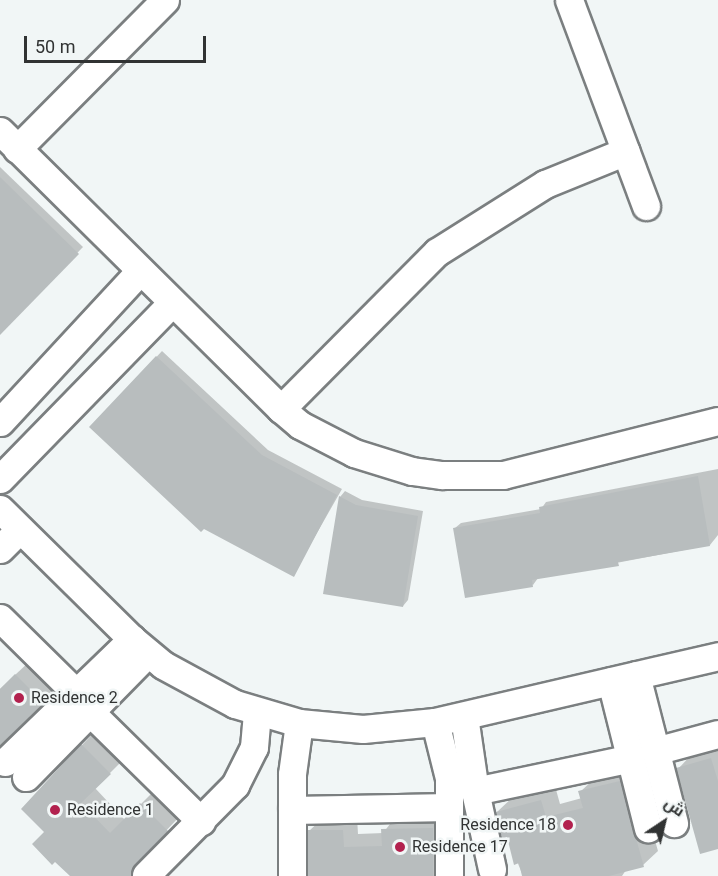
<!DOCTYPE html>
<html>
<head>
<meta charset="utf-8">
<style>
  body { margin:0 }
  #map { position:relative; width:718px; height:876px; overflow:hidden; background:#f1f6f6; font-family:Roboto,Cairo,sans-serif }
  div>[style] { position:absolute }
  .shadow>* { inset:0; background:#0003 }
  .building>* { inset:0; background:#b8bdbe }
  .roads { filter:drop-shadow(2px 0 #7b7f80) drop-shadow(-2px 0 #7b7f80) drop-shadow(0 2px #7b7f80) drop-shadow(0 -2px #7b7f80) }
  .minor>* { height:27px; margin:-13.5px; padding:0 13.5px; transform-origin:13.5px; border-radius:13.5px; background:#fff }
  .dots>* { width:16px; height:16px; translate:-50% -50%; box-sizing:border-box; border:3px solid #f1f6f6; border-radius:50% }
  span { translate:-50% -50%; white-space:nowrap; text-align:center; line-height:1.15; -webkit-text-stroke:5px #f1f6f6; paint-order:stroke }
  .poi-label { font-size:16px; color:#313333 }
  .left { translate:0 -50%; text-align:left }
  .right { translate:-100% -50%; text-align:right }
  .north { position:absolute; left:634px; top:792px; width:60px; height:60px; -webkit-text-stroke:4px #f1f6f6; paint-order:stroke; rotate:35deg; font-size:16px; font-weight:700; line-height:24px; text-align:center; color:#313333 }
  .north::after { content:''; display:block; margin:auto; width:21px; height:27px; background:#313333; clip-path:polygon(50% 0,100% 100%,50% 72%,0 100%) }
  .scale { position:absolute; left:24px; top:36px; width:182px; height:27px; box-sizing:border-box; border:3px solid #313333; border-top:0; padding-left:8px; font-size:18px; line-height:21px; white-space:nowrap; color:#313333; -webkit-text-stroke:4px #f1f6f6; paint-order:stroke }
</style>
</head>
<body>
<div id="map">
  <div class="shadow">
    <div style="clip-path:polygon(0 167px,83px 247px,0 333px)"></div>
    <div style="clip-path:polygon(162px 351px,268px 450px,342px 489px,293px 575px,91px 427px)"></div>
    <div style="clip-path:polygon(718px 469px,718px 535px,710px 545px,538px 578px,533px 585px,455px 528px,461px 523px,541px 509px,546px 502px)"></div>
    <div style="clip-path:polygon(345px 491px,362px 500px,423px 511px,408px 600px,403px 606px,340px 497px)"></div>
    <div style="clip-path:polygon(30px 661px,57px 687px,0 746px,0 689px)"></div>
    <div style="clip-path:polygon(96px 730px,124px 759px,95px 788px,125px 820px,155px 790px,181px 815px,123px 876px,72px 876px,46px 832px,23px 809px)"></div>
    <div style="clip-path:polygon(718px 747px,718px 847px,678px 769px,692px 754px)"></div>
    <div style="clip-path:polygon(634px 767px,658px 851px,643px 865px,626px 870px,622px 876px,523px 876px,497px 812px,512px 798px,555px 786px,560px 804px,582px 798px,580px 792px,595px 778px)"></div>
    <div style="clip-path:polygon(447px 814px,444px 876px,309px 876px,309px 831px,324px 817px,357px 816px,358px 834px,383px 833px,397px 815px)"></div>
  </div>
  <div class="building">
    <div style="clip-path:polygon(0 177px,79px 254px,0 335px)"></div>
    <div style="clip-path:polygon(156px 356px,262px 455px,337px 495px,294px 577px,204px 529px,201px 532px,89px 427px)"></div>
    <div style="clip-path:polygon(698px 476px,710px 546px,618px 562px,619px 566px,532px 580px,533px 587px,465px 598px,453px 528px,540px 513px,539px 507px)"></div>
    <div style="clip-path:polygon(339px 496px,356px 505px,418px 516px,403px 607px,323px 594px)"></div>
    <div style="clip-path:polygon(15px 674px,44px 703px,0 745px,0 689px)"></div>
    <div style="clip-path:polygon(81px 744px,111px 774px,81px 803px,110px 833px,140px 803px,168px 831px,135px 864px,131px 876px,70px 876px,55px 862px,52px 865px,32px 844px,44px 832px,21px 809px)"></div>
    <div style="clip-path:polygon(711px 758px,718px 781px,718px 849px,700px 854px,676px 768px)"></div>
    <div style="clip-path:polygon(620px 781px,644px 867px,609px 876px,522px 876px,519px 863px,514px 865px,507px 837px,502px 839px,496px 812px,541px 800px,546px 817px,583px 808px,578px 791px)"></div>
    <div style="clip-path:polygon(433px 828px,433px 876px,308px 876px,308px 830px,343px 830px,344px 847px,382px 846px,381px 829px)"></div>
  </div>
  <div class="roads">
    <div class="minor">
      <div style="left:569px;top:0;width:220px;rotate:69.5deg"></div>
      <div style="left:0;top:131px;width:395px;rotate:44.7deg"></div>
      <div style="left:281px;top:409px;width:25px;rotate:40deg"></div>
      <div style="left:300px;top:425px;width:61px;rotate:27.4deg"></div>
      <div style="left:354px;top:453px;width:61px;rotate:17.2deg"></div>
      <div style="left:412px;top:471px;width:30px;rotate:8deg"></div>
      <div style="left:442px;top:475px;width:61px"></div>
      <div style="left:503px;top:475px;width:222px;rotate:-14.1deg"></div>
      <div style="left:17px;top:149px;width:210px;rotate:-45.2deg"></div>
      <div style="left:281px;top:409px;width:221px;rotate:-45.2deg"></div>
      <div style="left:437px;top:252px;width:128px;rotate:-32.2deg"></div>
      <div style="left:545px;top:184px;width:87px;rotate:-22.2deg"></div>
      <div style="left:0;top:422px;width:206px;rotate:-47.2deg"></div>
      <div style="left:0;top:479px;width:246px;rotate:-45.7deg"></div>
      <div style="left:0;top:509px;width:185px;rotate:44.6deg"></div>
      <div style="left:132px;top:639px;width:40px;rotate:40deg"></div>
      <div style="left:163px;top:665px;width:82px;rotate:28.4deg"></div>
      <div style="left:235px;top:704px;width:67px;rotate:16.5deg"></div>
      <div style="left:299px;top:723px;width:64px;rotate:5.4deg"></div>
      <div style="left:363px;top:729px;width:72px;rotate:-5.6deg"></div>
      <div style="left:435px;top:722px;width:291px;rotate:-13.1deg"></div>
      <div style="left:0;top:549px;width:28px;rotate:-45deg"></div>
      <div style="left:0;top:618px;width:107px;rotate:44.6deg"></div>
      <div style="left:636px;top:675px;width:153px;rotate:75.6deg"></div>
      <div style="left:611px;top:681px;width:152px;rotate:75.9deg"></div>
      <div style="left:90px;top:712px;width:156px;rotate:44.5deg"></div>
      <div style="left:464px;top:716px;width:76px;rotate:81.7deg"></div>
      <div style="left:475px;top:791px;width:80px;rotate:77.7deg"></div>
      <div style="left:435px;top:722px;width:58px;rotate:76deg"></div>
      <div style="left:449px;top:778px;width:98px;rotate:90deg"></div>
      <div style="left:655px;top:751px;width:65px;rotate:-15.1deg"></div>
      <div style="left:5px;top:762px;width:177px;rotate:-44.1deg"></div>
      <div style="left:26px;top:777px;width:174px;rotate:-45.5deg"></div>
      <div style="left:475px;top:791px;width:159px;rotate:-11.9deg"></div>
      <div style="left:292px;top:810px;width:157px;rotate:-1.1deg"></div>
      <div style="left:146px;top:875px;width:127px;rotate:-45.3deg"></div>
      <div style="left:235px;top:785px;width:42px;rotate:-63.4deg"></div>
      <div style="left:254px;top:747px;width:35px;rotate:-85deg"></div>
      <div style="left:292px;top:876px;width:102px;rotate:-90deg"></div>
      <div style="left:292px;top:774px;width:51px;rotate:-82.2deg"></div>
    </div>
  </div>
  <div class="dots">
    <div style="left:19px;top:698px;background:#b2214e"></div>
    <div style="left:55px;top:810px;background:#b2214e"></div>
    <div style="left:568px;top:825px;background:#b2214e"></div>
    <div style="left:400px;top:847px;background:#b2214e"></div>
  </div>
  <div class="poi-label">
    <span class="left" style="left:31px;top:698px">Residence 2</span>
    <span class="left" style="left:67px;top:810px">Residence 1</span>
    <span class="right" style="left:556px;top:825px">Residence 18</span>
    <span class="left" style="left:412px;top:847px">Residence 17</span>
  </div>
  <div class="north">ش</div>
  <div class="scale">50 m</div>
</div>
</body>
</html>
